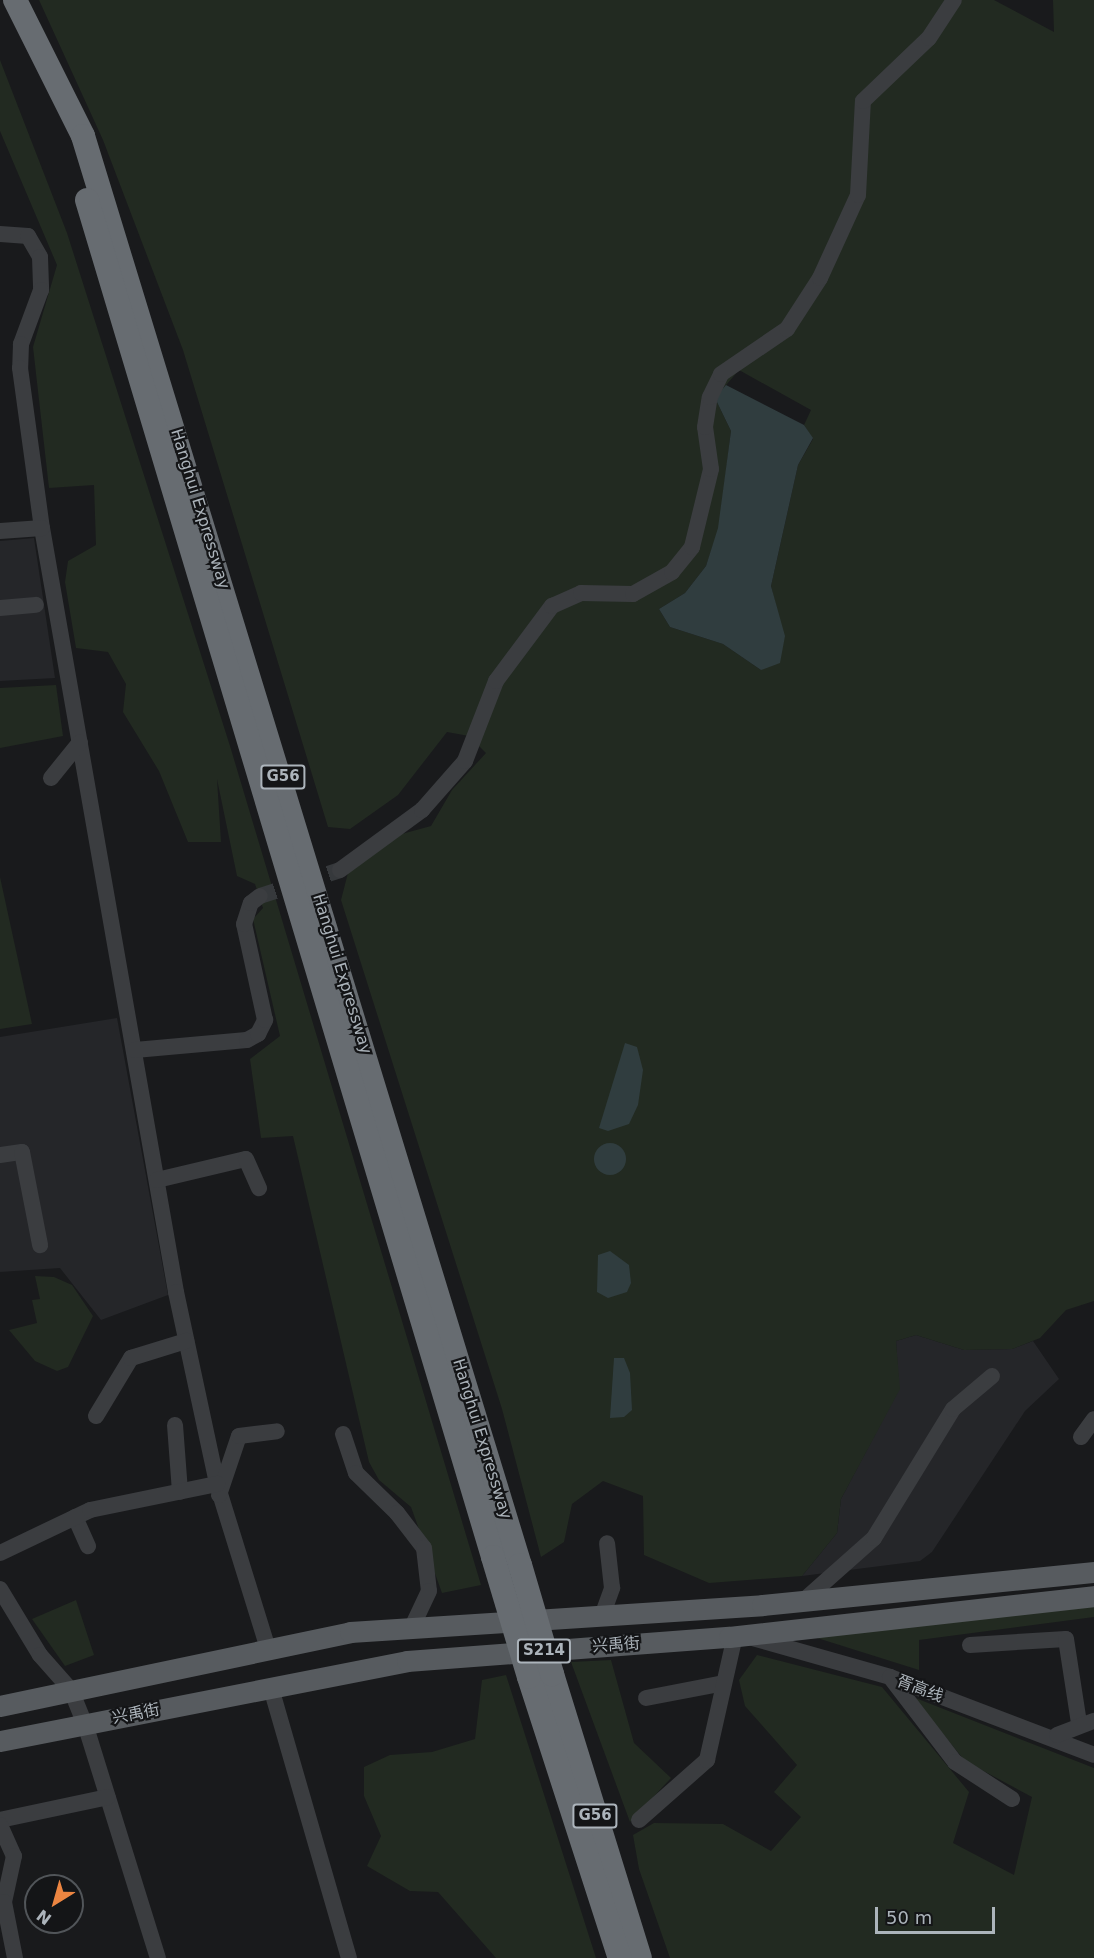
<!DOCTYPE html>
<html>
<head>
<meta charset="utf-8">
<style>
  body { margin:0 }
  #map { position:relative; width:1094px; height:1958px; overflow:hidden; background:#191a1c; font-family:"DejaVu Sans","Noto Sans SC",sans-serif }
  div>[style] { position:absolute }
  .built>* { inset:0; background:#252629 }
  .green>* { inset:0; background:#222a21 }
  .water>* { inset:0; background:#303d3f }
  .round { border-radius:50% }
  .minor-tunnel>* { height:16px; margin-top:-8px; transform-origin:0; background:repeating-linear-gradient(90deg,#36393c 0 16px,transparent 0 24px) }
  .minor>* { height:16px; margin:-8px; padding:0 8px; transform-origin:8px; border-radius:8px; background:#3b3d40 }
  .major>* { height:21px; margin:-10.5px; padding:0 10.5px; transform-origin:10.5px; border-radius:10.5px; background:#575b5f }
  .highway>* { height:24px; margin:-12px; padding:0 12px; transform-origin:12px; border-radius:12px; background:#676c71 }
  .highway-bridge>* { height:24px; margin:-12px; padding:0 12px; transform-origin:12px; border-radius:12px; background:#676c71 }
  span { translate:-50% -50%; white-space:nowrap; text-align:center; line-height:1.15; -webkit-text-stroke:4.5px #141517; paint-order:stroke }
  .shield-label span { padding:2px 4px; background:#141517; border:2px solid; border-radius:4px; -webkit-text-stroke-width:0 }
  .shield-label { font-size:15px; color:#acb4bb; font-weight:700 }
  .street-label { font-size:16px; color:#acb4bb }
  .north { position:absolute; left:24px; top:1874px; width:60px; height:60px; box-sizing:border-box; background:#141517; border:2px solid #515559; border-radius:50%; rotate:217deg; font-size:16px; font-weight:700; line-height:24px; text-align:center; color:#acb4bb }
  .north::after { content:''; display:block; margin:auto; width:21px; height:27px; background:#ec8541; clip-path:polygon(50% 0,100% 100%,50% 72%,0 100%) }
  .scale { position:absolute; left:875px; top:1907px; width:120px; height:27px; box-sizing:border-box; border:3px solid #acb4bb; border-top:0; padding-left:8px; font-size:18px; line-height:21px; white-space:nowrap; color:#acb4bb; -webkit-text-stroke:4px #141517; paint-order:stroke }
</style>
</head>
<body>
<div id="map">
  <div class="built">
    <div style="clip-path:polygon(34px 538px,55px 678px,0 681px,0 541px)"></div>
    <div style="clip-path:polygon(117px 1018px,168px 1295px,101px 1320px,60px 1268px,0 1272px,0 1037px)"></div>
    <div style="clip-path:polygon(916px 1335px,964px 1350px,1012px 1349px,1033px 1341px,1059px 1379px,1025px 1411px,932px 1552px,920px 1561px,802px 1576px,837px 1533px,841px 1499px,899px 1389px,896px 1341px)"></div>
  </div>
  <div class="green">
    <div style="clip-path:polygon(evenodd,39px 0,994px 0,1054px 32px,1053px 0,1094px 0,1094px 1301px,1066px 1310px,1040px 1338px,1012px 1349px,964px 1350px,916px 1335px,896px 1341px,900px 1389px,841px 1499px,837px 1533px,802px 1576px,709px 1583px,644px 1555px,643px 1496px,603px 1481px,572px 1504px,564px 1542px,541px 1557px,502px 1409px,341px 900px,349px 869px,398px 835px,431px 826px,452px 790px,486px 753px,469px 736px,447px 732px,398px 795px,350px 829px,328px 827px,183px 350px,103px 140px,39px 0,739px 370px,811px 410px,804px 425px,813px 439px,798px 465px,771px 586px,783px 634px,761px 670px,723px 644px,670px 627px,659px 609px,685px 593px,706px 566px,719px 528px,731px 431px,715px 398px,739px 370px)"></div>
    <div style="clip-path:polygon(0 60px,67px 233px,230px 746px,481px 1585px,442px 1593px,411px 1507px,379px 1480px,369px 1462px,293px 1136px,261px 1138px,250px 1059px,280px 1036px,253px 919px,263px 908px,255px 884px,237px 876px,217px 779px,221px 842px,188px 842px,159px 771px,123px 712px,126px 684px,108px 652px,76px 648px,65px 582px,68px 561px,96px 545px,94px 485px,49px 488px,33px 347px,57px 265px,0 131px)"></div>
    <div style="clip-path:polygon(56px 685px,63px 736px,0 748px,0 688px)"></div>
    <div style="clip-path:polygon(0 877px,32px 1024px,0 1029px)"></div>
    <div style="clip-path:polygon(35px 1276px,54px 1277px,72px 1285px,93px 1316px,68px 1367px,57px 1371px,35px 1361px,9px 1330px,37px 1323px,32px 1300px,40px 1299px)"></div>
    <div style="clip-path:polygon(76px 1600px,94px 1655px,65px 1666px,32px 1619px)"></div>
    <div style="clip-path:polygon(1094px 1603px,1094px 1617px,919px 1640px,919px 1670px,814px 1637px)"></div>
    <div style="clip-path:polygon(757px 1655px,882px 1687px,969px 1792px,953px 1843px,1014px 1875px,1032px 1797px,965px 1761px,913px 1697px,1094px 1768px,1094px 1958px,670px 1958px,639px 1869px,633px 1835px,654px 1823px,723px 1824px,771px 1851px,801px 1817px,774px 1792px,797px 1765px,745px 1706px,739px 1680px)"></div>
    <div style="clip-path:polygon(611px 1660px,634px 1743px,671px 1778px,630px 1822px,571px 1662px)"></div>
    <div style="clip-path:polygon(506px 1675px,596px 1958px,496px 1958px,438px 1892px,410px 1891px,367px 1866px,381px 1836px,364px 1796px,364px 1767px,390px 1755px,432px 1752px,475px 1739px,482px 1680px)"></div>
  </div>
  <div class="water">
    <div style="clip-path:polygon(726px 385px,804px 425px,813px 438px,798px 465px,771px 586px,785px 636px,780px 663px,761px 670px,723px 644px,670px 627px,659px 609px,685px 593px,706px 566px,718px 528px,731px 431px,715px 398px)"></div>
    <div style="clip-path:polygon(625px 1043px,637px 1047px,643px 1070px,638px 1105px,629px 1124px,608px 1131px,599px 1128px)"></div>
    <div class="round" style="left:594px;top:1143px;width:32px;height:32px"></div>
    <div style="clip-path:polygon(610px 1251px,629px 1265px,631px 1283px,627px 1292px,608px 1298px,597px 1292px,598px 1255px)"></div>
    <div style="clip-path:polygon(614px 1358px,624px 1358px,630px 1373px,632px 1410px,624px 1417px,610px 1418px)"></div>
  </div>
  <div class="minor-tunnel">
    <div style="left:260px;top:896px;width:84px;rotate:-18deg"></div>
  </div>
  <div class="minor">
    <div style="left:0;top:234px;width:28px;rotate:4deg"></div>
    <div style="left:28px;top:236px;width:24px;rotate:60deg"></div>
    <div style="left:40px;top:257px;width:33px;rotate:88deg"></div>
    <div style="left:41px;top:290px;width:58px;rotate:110.3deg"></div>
    <div style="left:21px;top:344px;width:24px;rotate:92deg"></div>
    <div style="left:20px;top:368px;width:162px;rotate:82.2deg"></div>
    <div style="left:42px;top:528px;width:776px;rotate:80.05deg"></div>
    <div style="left:176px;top:1292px;width:196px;rotate:77.9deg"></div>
    <div style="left:217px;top:1484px;width:173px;rotate:72.8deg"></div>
    <div style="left:0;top:531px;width:42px;rotate:-4.1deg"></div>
    <div style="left:0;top:608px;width:36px;rotate:-5deg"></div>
    <div style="left:51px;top:778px;width:46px;rotate:-51.1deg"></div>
    <div style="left:340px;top:870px;width:102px;rotate:-36.2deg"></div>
    <div style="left:422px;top:810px;width:65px;rotate:-48.7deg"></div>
    <div style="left:465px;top:761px;width:86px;rotate:-68.8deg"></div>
    <div style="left:496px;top:681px;width:94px;rotate:-53.3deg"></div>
    <div style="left:552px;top:606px;width:32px;rotate:-24deg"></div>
    <div style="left:581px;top:593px;width:52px;rotate:1.1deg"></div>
    <div style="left:633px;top:594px;width:45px;rotate:-29.4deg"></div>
    <div style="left:672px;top:572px;width:32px;rotate:-51deg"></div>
    <div style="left:692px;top:547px;width:80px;rotate:-76.3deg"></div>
    <div style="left:711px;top:469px;width:42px;rotate:-98.1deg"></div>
    <div style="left:705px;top:427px;width:30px;rotate:-81deg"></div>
    <div style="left:710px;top:397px;width:25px;rotate:-64deg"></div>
    <div style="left:721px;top:374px;width:80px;rotate:-34.3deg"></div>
    <div style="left:787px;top:329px;width:61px;rotate:-57.1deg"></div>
    <div style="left:820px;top:278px;width:91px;rotate:-65.4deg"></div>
    <div style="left:858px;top:195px;width:94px;rotate:-87deg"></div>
    <div style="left:863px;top:101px;width:91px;rotate:-43.7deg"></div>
    <div style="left:929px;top:38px;width:45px;rotate:-56.7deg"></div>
    <div style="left:135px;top:1050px;width:112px;rotate:-5.1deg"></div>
    <div style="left:247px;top:1040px;width:13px;rotate:-29deg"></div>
    <div style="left:258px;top:1034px;width:16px;rotate:-63deg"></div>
    <div style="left:265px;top:1020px;width:98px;rotate:-102.3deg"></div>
    <div style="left:244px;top:924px;width:22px;rotate:-72deg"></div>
    <div style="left:251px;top:903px;width:11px;rotate:-38deg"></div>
    <div style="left:0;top:1155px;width:22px;rotate:-8deg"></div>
    <div style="left:22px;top:1152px;width:95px;rotate:79deg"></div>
    <div style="left:157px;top:1180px;width:91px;rotate:-13.3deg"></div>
    <div style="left:246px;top:1159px;width:32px;rotate:66deg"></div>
    <div style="left:96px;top:1416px;width:68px;rotate:-58.9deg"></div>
    <div style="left:131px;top:1358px;width:58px;rotate:-17.2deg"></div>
    <div style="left:175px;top:1425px;width:67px;rotate:85.7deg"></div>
    <div style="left:343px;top:1434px;width:41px;rotate:71.6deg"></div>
    <div style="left:356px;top:1473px;width:57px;rotate:44.3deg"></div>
    <div style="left:397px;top:1513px;width:44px;rotate:52.4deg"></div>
    <div style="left:424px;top:1548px;width:43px;rotate:83.4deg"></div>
    <div style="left:429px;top:1591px;width:42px;rotate:115.3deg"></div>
    <div style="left:1081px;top:1437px;width:22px;rotate:-54deg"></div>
    <div style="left:219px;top:1495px;width:62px;rotate:-71.3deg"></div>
    <div style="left:239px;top:1436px;width:38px;rotate:-7deg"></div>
    <div style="left:75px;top:1517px;width:32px;rotate:66deg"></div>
    <div style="left:0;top:1553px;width:100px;rotate:-25.5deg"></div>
    <div style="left:90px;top:1510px;width:130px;rotate:-11.6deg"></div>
    <div style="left:0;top:1589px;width:77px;rotate:58.8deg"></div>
    <div style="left:40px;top:1655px;width:47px;rotate:48.5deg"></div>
    <div style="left:71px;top:1690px;width:37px;rotate:68deg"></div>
    <div style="left:85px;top:1724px;width:245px;rotate:72.7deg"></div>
    <div style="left:802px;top:1602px;width:96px;rotate:-41.6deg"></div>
    <div style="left:874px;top:1538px;width:151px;rotate:-58.5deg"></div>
    <div style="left:953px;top:1409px;width:51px;rotate:-40.2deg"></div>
    <div style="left:602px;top:1616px;width:30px;rotate:-70deg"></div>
    <div style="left:612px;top:1588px;width:45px;rotate:-96.3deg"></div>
    <div style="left:749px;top:1637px;width:147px;rotate:15.8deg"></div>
    <div style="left:890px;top:1677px;width:218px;rotate:20.9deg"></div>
    <div style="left:970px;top:1645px;width:96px;rotate:-3.6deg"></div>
    <div style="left:1066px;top:1639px;width:85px;rotate:81.2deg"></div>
    <div style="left:890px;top:1677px;width:107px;rotate:52.6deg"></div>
    <div style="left:955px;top:1762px;width:68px;rotate:33deg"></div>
    <div style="left:271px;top:1688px;width:281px;rotate:73.9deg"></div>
    <div style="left:646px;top:1698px;width:79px;rotate:-10.9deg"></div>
    <div style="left:1057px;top:1735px;width:40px;rotate:-21deg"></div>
    <div style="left:0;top:1820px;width:110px;rotate:-12deg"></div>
    <div style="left:639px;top:1820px;width:91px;rotate:-41.4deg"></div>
    <div style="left:707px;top:1760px;width:127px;rotate:-77.3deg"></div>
    <div style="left:0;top:1825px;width:34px;rotate:66deg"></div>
    <div style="left:14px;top:1856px;width:47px;rotate:102.3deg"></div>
    <div style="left:4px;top:1902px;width:57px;rotate:78.9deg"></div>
  </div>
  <div class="major">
    <div style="left:0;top:1706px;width:358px;rotate:-11.9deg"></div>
    <div style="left:350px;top:1632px;width:413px;rotate:-3.7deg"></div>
    <div style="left:762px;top:1605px;width:334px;rotate:-5.7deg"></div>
    <div style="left:0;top:1741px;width:415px;rotate:-11.1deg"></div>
    <div style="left:407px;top:1661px;width:323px;rotate:-4.3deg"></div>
    <div style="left:729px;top:1637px;width:367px;rotate:-6.4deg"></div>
  </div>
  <div class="highway">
    <div style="left:15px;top:0;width:152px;rotate:63.4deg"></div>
    <div style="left:83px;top:136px;width:1494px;rotate:73deg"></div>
    <div style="left:87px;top:200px;width:1416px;rotate:73.34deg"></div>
    <div style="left:552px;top:1674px;width:297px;rotate:72.8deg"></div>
    <div style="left:529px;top:1677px;width:295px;rotate:72.1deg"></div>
  </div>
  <div class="highway-bridge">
    <div style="left:493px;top:1557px;width:125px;rotate:73.3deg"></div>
    <div style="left:520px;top:1565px;width:114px;rotate:73.6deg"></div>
  </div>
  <div class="shield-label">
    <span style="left:283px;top:777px">G56</span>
    <span style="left:544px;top:1651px">S214</span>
    <span style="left:595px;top:1816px">G56</span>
  </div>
  <div class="street-label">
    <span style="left:200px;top:509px;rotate:73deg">Hanghui Expressway</span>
    <span style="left:342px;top:974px;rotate:73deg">Hanghui Expressway</span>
    <span style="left:482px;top:1439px;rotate:73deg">Hanghui Expressway</span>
    <span style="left:616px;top:1645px;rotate:-4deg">兴禹街</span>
    <span style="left:920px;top:1689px;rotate:21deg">胥高线</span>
    <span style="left:136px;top:1714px;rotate:-11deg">兴禹街</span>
  </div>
  <div class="north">N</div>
  <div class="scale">50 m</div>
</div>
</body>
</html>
